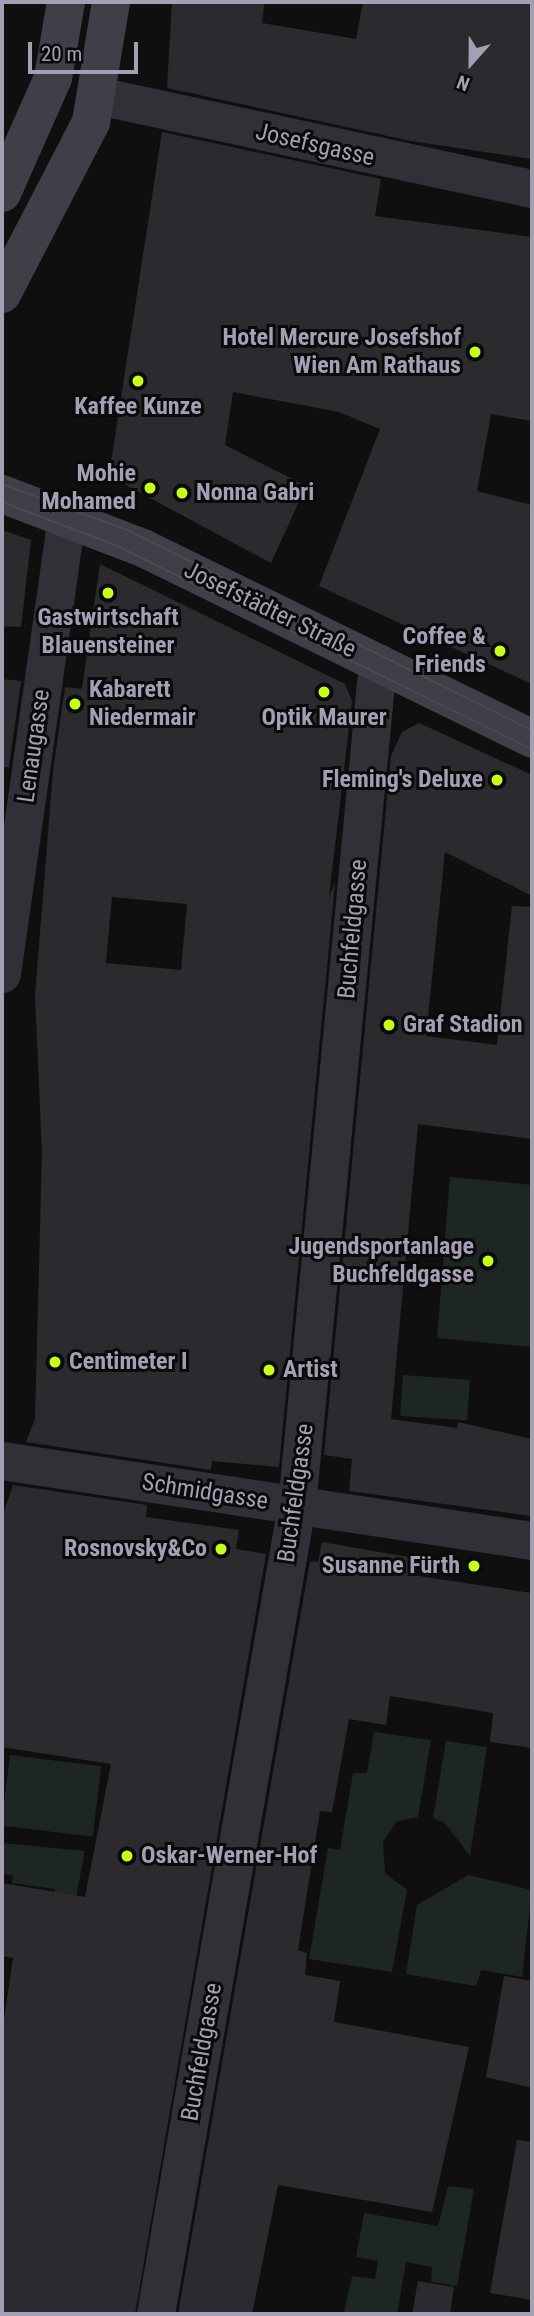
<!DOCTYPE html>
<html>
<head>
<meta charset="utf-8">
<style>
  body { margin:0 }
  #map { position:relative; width:534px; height:2316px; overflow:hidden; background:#100f10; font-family:"Roboto Condensed",sans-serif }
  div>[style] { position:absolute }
  .green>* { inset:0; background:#1d2623; transform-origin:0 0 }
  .building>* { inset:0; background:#2b2a2e }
  .street>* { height:38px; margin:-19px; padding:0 19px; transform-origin:19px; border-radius:19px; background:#323036 }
  .secondary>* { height:38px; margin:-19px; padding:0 19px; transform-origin:19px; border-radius:19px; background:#403e46 }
  .tram>* { height:2px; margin:-1px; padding:0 1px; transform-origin:1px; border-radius:1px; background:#4d4a53 }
  .dots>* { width:19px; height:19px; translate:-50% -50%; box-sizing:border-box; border:4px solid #0b0a0b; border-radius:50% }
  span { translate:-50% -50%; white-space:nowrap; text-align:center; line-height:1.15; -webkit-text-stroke:6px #0b0a0b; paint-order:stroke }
  .street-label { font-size:24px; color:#a49fb3 }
  .poi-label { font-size:24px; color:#a49fb3; font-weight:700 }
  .right { translate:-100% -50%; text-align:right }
  .left { translate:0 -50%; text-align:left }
  .frame { position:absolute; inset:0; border:4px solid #a49fb3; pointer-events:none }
  .north { position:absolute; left:436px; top:28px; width:70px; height:70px; -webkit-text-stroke:5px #0b0a0b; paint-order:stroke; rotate:201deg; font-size:19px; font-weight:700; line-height:28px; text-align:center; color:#a49fb3 }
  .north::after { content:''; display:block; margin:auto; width:24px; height:32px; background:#a49fb3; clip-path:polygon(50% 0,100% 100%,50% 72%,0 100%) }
  .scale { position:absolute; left:28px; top:42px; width:110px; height:32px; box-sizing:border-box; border:4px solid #a49fb3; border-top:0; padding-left:9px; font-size:21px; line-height:24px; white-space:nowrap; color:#a49fb3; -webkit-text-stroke:5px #0b0a0b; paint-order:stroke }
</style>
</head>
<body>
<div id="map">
  <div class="green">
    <div style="clip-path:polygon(450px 1177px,532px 1185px,532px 1347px,437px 1338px)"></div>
    <div style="left:403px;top:1375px;width:67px;height:41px;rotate:4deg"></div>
    <div style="clip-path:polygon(374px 1732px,431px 1740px,418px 1817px,397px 1821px,383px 1842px,385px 1873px,407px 1890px,392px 1972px,309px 1959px,328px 1848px,340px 1850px,353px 1773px,367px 1773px)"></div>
    <div style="clip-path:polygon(446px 1741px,487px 1747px,470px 1856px,445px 1823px,433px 1818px)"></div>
    <div style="left:10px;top:1755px;width:92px;height:71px;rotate:7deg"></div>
    <div style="clip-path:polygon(2px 1843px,85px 1851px,66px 1950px,46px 1947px,55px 1889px,12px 1883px,13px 1876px,2px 1873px)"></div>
    <div style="clip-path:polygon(468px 1875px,532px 1890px,522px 1977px,481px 1970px,476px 1986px,406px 1974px,417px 1905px)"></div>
    <div style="clip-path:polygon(448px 2186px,474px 2189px,457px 2286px,431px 2282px,432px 2267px,406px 2262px,397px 2314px,344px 2313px,352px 2276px,375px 2279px,378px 2261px,356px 2257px,364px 2213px,438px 2226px)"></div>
  </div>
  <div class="building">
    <div style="clip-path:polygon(172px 2px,264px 4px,262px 23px,356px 39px,363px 2px,532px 2px,532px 159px,411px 141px,167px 88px)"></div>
    <div style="clip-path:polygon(162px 132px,381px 179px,375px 216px,532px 237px,532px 421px,491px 414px,477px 491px,532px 505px,532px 684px,319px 586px,380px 429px,339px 412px,233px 392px,225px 445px,306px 486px,271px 563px,109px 476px)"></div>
    <div style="clip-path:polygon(2px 530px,31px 540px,21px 627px,2px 626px)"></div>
    <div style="clip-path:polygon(evenodd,100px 564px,345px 684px,352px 701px,329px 897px,335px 883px,279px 1467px,212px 1461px,211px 1470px,26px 1442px,35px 1419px,42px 1151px,35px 995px,53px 771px,65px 687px,82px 689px,100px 564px,112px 897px,187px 904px,181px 970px,106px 963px,112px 897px)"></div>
    <div style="clip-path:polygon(2px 679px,21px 681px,9px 767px,2px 767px)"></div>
    <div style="clip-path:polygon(419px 723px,532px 775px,532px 896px,445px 852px,426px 1036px,497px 1045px,512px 906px,532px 907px,532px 1139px,418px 1124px,391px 1419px,457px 1428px,458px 1422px,532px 1439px,532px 1516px,349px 1491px,352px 1459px,324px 1455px,391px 756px,402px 732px)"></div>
    <div style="clip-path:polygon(13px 1485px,147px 1505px,146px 1517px,239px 1530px,236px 1549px,266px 1554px,135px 2314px,2px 2314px,2px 2033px,13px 1958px,2px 1956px,2px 1883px,85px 1897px,111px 1764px,2px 1747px,2px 1517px)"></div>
    <div style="clip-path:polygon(322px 1542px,414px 1558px,412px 1575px,532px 1593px,532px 1748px,490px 1742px,493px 1713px,390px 1696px,386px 1725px,349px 1719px,332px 1812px,320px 1811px,298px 1950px,307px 1953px,305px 1975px,340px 1981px,334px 2022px,469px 2047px,432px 2212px,278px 2185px,252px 2314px,178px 2314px,310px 1561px,318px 1562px)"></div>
    <div style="clip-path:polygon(504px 1976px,532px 1981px,532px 2088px,486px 2077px)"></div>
    <div style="clip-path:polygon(517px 2140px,532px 2142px,532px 2300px,490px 2293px)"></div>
    <div style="clip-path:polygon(418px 2281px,454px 2287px,450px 2314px,412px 2314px)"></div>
  </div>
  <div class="street">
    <div style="left:98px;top:96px;width:444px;rotate:12.1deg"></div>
    <div style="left:2px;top:974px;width:441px;rotate:-81.9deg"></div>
    <div style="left:64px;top:537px;width:20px;rotate:-63deg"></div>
    <div style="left:2px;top:1461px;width:536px;rotate:8.58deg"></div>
    <div style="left:156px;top:2314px;width:820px;rotate:-80.1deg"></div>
    <div style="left:297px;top:1506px;width:847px;rotate:-84.51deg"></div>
  </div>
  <div class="secondary">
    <div style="left:2px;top:193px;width:126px;rotate:-66.1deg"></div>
    <div style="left:53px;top:78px;width:77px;rotate:-80.3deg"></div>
    <div style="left:2px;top:294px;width:194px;rotate:-62.6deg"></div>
    <div style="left:91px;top:122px;width:122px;rotate:-80.5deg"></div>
    <div style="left:2px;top:494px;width:153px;rotate:21deg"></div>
    <div style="left:145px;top:549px;width:431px;rotate:26.1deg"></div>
  </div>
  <div class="tram">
    <div style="left:2px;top:484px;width:133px;rotate:20.2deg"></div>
    <div style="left:127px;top:530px;width:452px;rotate:26.3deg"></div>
    <div style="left:2px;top:502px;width:121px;rotate:20.8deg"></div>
    <div style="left:115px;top:545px;width:464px;rotate:26.1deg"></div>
  </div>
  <div class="dots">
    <div style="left:475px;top:352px;background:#c6ff18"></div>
    <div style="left:138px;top:381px;background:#c6ff18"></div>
    <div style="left:150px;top:488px;background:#c6ff18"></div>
    <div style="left:182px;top:493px;background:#c6ff18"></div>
    <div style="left:108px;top:593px;background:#c6ff18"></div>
    <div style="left:500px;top:651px;background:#c6ff18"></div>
    <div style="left:324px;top:692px;background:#c6ff18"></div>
    <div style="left:75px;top:704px;background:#c6ff18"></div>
    <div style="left:497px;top:780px;background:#c6ff18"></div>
    <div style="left:389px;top:1025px;background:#c6ff18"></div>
    <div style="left:488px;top:1261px;background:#c6ff18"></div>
    <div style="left:55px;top:1362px;background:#c6ff18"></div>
    <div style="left:269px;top:1370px;background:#c6ff18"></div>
    <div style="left:221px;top:1549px;background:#c6ff18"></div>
    <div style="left:474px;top:1566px;background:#c6ff18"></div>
    <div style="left:127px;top:1856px;background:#c6ff18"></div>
  </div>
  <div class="street-label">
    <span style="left:315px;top:145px;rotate:13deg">Josefsgasse</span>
    <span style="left:270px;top:610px;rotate:26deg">Josefstädter Straße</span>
    <span style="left:34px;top:746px;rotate:-82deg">Lenaugasse</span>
    <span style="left:353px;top:929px;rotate:-85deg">Buchfeldgasse</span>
    <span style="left:205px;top:1492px;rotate:9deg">Schmidgasse</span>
    <span style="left:296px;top:1493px;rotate:-82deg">Buchfeldgasse</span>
    <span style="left:202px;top:2052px;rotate:-80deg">Buchfeldgasse</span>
  </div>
  <div class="poi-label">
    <span class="right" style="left:461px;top:352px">Hotel Mercure Josefshof<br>Wien Am Rathaus</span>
    <span style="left:138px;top:407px">Kaffee Kunze</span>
    <span class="right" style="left:136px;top:488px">Mohie<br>Mohamed</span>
    <span class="left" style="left:196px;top:493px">Nonna Gabri</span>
    <span style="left:108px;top:632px">Gastwirtschaft<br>Blauensteiner</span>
    <span class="right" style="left:486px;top:651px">Coffee &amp;<br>Friends</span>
    <span class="left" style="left:89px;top:704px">Kabarett<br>Niedermair</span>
    <span style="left:324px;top:718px">Optik Maurer</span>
    <span class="right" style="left:483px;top:780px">Fleming's Deluxe</span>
    <span class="left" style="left:403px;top:1025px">Graf Stadion</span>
    <span class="right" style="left:474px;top:1261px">Jugendsportanlage<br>Buchfeldgasse</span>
    <span class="left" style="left:69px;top:1362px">Centimeter I</span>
    <span class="left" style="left:283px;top:1370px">Artist</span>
    <span class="right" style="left:207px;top:1549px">Rosnovsky&amp;Co</span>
    <span class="right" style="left:460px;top:1566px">Susanne Fürth</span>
    <span class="left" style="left:141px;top:1856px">Oskar-Werner-Hof</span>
  </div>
  <div class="frame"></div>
  <div class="north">N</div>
  <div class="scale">20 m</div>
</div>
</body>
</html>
